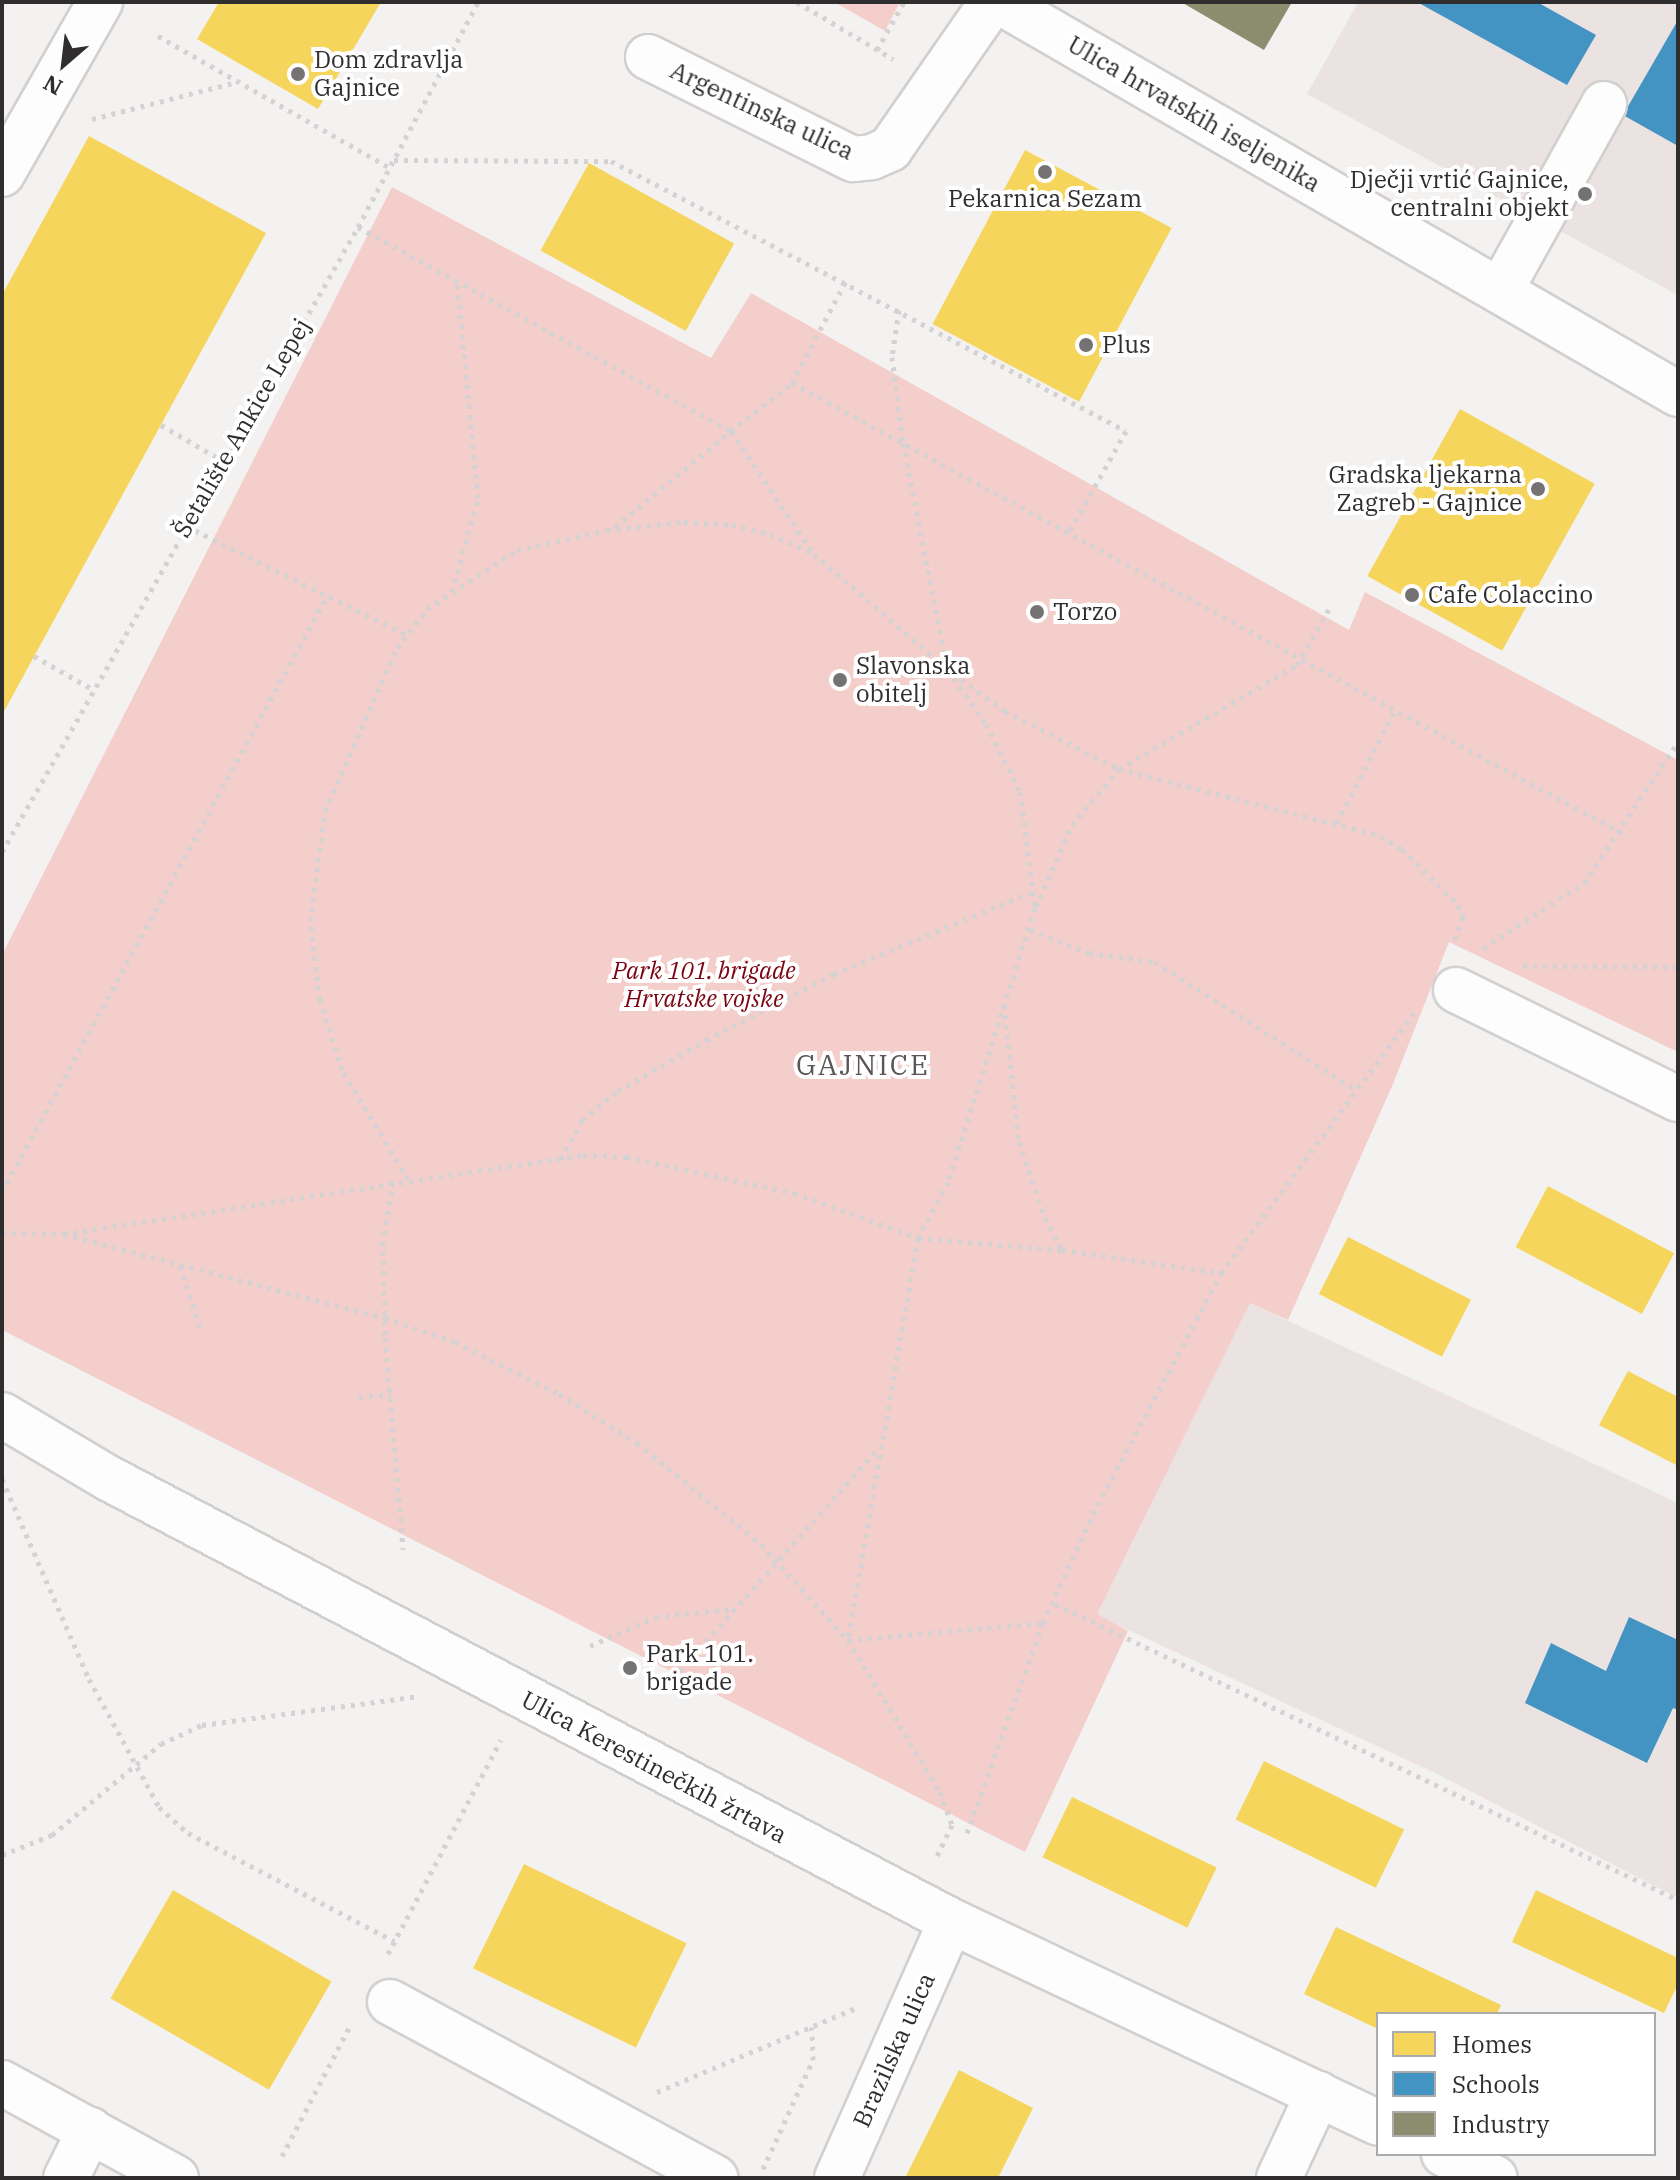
<!DOCTYPE html>
<html>
<head>
<meta charset="utf-8">
<style>
  body { margin:0 }
  #map { position:relative; width:1680px; height:2180px; overflow:hidden; background:#f4f2f1; font-family:"IBM Plex Serif",serif }
  div>[style] { position:absolute }
  .built>* { inset:0; background:#ebe3e1 }
  .green>* { inset:0; background:#f4ceca }
  .homes>* { inset:0; background:#f6d55c; transform-origin:0 0 }
  .schools>* { inset:0; background:#4393c3 }
  .industry>* { inset:0; background:#8c8c6e }
  .path>* { height:5px; margin-top:-2.5px; transform-origin:0; background:repeating-linear-gradient(90deg,#d4d2d2 0 4px,transparent 0 10px) }
  .roads { filter:drop-shadow(2px 0 #d2d0cf) drop-shadow(-2px 0 #d2d0cf) drop-shadow(0 2px #d2d0cf) drop-shadow(0 -2px #d2d0cf) }
  .minor>* { height:44px; margin:-22px; padding:0 22px; transform-origin:22px; border-radius:22px; background:#fdfdfd }
  .dots>* { width:22px; height:22px; translate:-50% -50%; box-sizing:border-box; border:4px solid #fff; border-radius:50% }
  span { translate:-50% -50%; white-space:nowrap; text-align:center; line-height:1.15; -webkit-text-stroke:8px #fff; paint-order:stroke }
  .poi-label { font-size:24px; color:#2f2d2d }
  .left { translate:0 -50%; text-align:left }
  .right { translate:-100% -50%; text-align:right }
  .street-label { font-size:24px; color:#2f2d2d }
  .park-label { font-size:24px; color:#7a0411; font-style:italic }
  .quarter-label { font-size:28px; color:#5a5655; letter-spacing:2px }
  .frame { position:absolute; inset:0; border:4px solid #2f2d2d; pointer-events:none }
  .legend { position:absolute; left:1376px; top:2012px; width:280px; height:144px; box-sizing:border-box; background:#fff; border:2px solid #acabab; margin:0; padding:10px 14px; list-style:none; font-size:24px; color:#2f2d2d }
  .legend li { display:flex; align-items:center; gap:16px; height:40px }
  .legend b { width:40px; border:2px solid #acabab }
  .north { position:absolute; left:24px; top:24px; width:80px; height:80px; -webkit-text-stroke:6px #fff; paint-order:stroke; rotate:208deg; font-size:22px; font-weight:700; line-height:32px; text-align:center; color:#2f2d2d }
  .north::after { content:''; display:block; margin:auto; width:28px; height:36px; background:#2f2d2d; clip-path:polygon(50% 0,100% 100%,50% 72%,0 100%) }
</style>
</head>
<body>
<div id="map">
  <div class="built">
    <div style="clip-path:polygon(1358px 2px,1678px 2px,1678px 295px,1307px 94px)"></div>
    <div style="clip-path:polygon(1250px 1303px,1678px 1503px,1678px 1898px,1437px 1774px,1096px 1615px)"></div>
  </div>
  <div class="green">
    <div style="clip-path:polygon(834px 2px,900px 2px,885px 31px)"></div>
    <div style="clip-path:polygon(392px 187px,711px 358px,751px 293px,1349px 630px,1365px 592px,1678px 760px,1678px 1052px,1449px 942px,1393px 1084px,1288px 1320px,1250px 1303px,1097px 1614px,1128px 1631px,1025px 1852px,2px 1330px,2px 955px)"></div>
  </div>
  <div class="homes">
    <div style="clip-path:polygon(219px 2px,381px 2px,318px 109px,197px 39px)"></div>
    <div style="clip-path:polygon(89px 136px,266px 233px,2px 715px,2px 295px)"></div>
    <div style="left:1025px;top:150px;width:166px;height:197px;rotate:28deg"></div>
    <div style="left:589px;top:163px;width:166px;height:100px;rotate:29deg"></div>
    <div style="left:1460px;top:409px;width:154px;height:191px;rotate:29deg"></div>
    <div style="left:1548px;top:1186px;width:143px;height:69px;rotate:28deg"></div>
    <div style="left:1348px;top:1237px;width:138px;height:64px;rotate:27deg"></div>
    <div style="clip-path:polygon(1628px 1371px,1678px 1397px,1678px 1466px,1599px 1425px)"></div>
    <div style="left:1264px;top:1761px;width:156px;height:65px;rotate:26deg"></div>
    <div style="left:1072px;top:1797px;width:161px;height:67px;rotate:26deg"></div>
    <div style="left:524px;top:1864px;width:181px;height:116px;rotate:26deg"></div>
    <div style="left:173px;top:1890px;width:183px;height:125px;rotate:30deg"></div>
    <div style="clip-path:polygon(1536px 1890px,1678px 1958px,1678px 1984px,1664px 2013px,1512px 1942px)"></div>
    <div style="clip-path:polygon(1336px 1927px,1501px 2005px,1497px 2014px,1378px 2014px,1378px 2029px,1304px 1994px)"></div>
    <div style="clip-path:polygon(959px 2070px,1033px 2108px,998px 2178px,905px 2178px)"></div>
  </div>
  <div class="schools">
    <div style="clip-path:polygon(1417px 2px,1537px 2px,1596px 35px,1567px 85px)"></div>
    <div style="clip-path:polygon(1678px 20px,1678px 146px,1623px 115px)"></div>
    <div style="clip-path:polygon(1629px 1617px,1678px 1640px,1678px 1710px,1673px 1708px,1647px 1763px,1525px 1703px,1551px 1643px,1606px 1671px)"></div>
  </div>
  <div class="industry">
    <div style="clip-path:polygon(1181px 2px,1292px 2px,1264px 50px)"></div>
  </div>
  <div class="path">
    <div style="left:797px;top:2px;width:112px;rotate:30.7deg"></div>
    <div style="left:158px;top:36px;width:267px;rotate:29.6deg"></div>
    <div style="left:877px;top:50px;width:55px;rotate:-60.6deg"></div>
    <div style="left:92px;top:119px;width:150px;rotate:-14.3deg"></div>
    <div style="left:394px;top:160px;width:217px;rotate:0.3deg"></div>
    <div style="left:611px;top:161px;width:581px;rotate:27.67deg"></div>
    <div style="left:1126px;top:431px;width:116px;rotate:119.4deg"></div>
    <div style="left:358px;top:227px;width:425px;rotate:28.7deg"></div>
    <div style="left:731px;top:431px;width:78px;rotate:-38.2deg"></div>
    <div style="left:792px;top:383px;width:944px;rotate:28.47deg"></div>
    <div style="left:899px;top:310px;width:48px;rotate:98.5deg"></div>
    <div style="left:892px;top:357px;width:87px;rotate:82.7deg"></div>
    <div style="left:903px;top:443px;width:228px;rotate:78.9deg"></div>
    <div style="left:792px;top:383px;width:115px;rotate:-62.1deg"></div>
    <div style="left:161px;top:425px;width:72px;rotate:30.1deg"></div>
    <div style="left:186px;top:526px;width:246px;rotate:26.3deg"></div>
    <div style="left:615px;top:527px;width:151px;rotate:-39.6deg"></div>
    <div style="left:731px;top:431px;width:147px;rotate:56.1deg"></div>
    <div style="left:452px;top:592px;width:98px;rotate:-74.5deg"></div>
    <div style="left:478px;top:498px;width:218px;rotate:-95.5deg"></div>
    <div style="left:34px;top:656px;width:69px;rotate:29.5deg"></div>
    <div style="left:953px;top:674px;width:64px;rotate:35.4deg"></div>
    <div style="left:1005px;top:711px;width:128px;rotate:27deg"></div>
    <div style="left:1119px;top:769px;width:270px;rotate:14.3deg"></div>
    <div style="left:1381px;top:836px;width:25px;rotate:32deg"></div>
    <div style="left:1402px;top:849px;width:79px;rotate:45deg"></div>
    <div style="left:1458px;top:905px;width:13px;rotate:67deg"></div>
    <div style="left:1463px;top:917px;width:27px;rotate:110deg"></div>
    <div style="left:1337px;top:823px;width:129px;rotate:-62.8deg"></div>
    <div style="left:2px;top:852px;width:719px;rotate:-60.33deg"></div>
    <div style="left:358px;top:227px;width:255px;rotate:-61.9deg"></div>
    <div style="left:1036px;top:907px;width:90px;rotate:-66.3deg"></div>
    <div style="left:1072px;top:825px;width:73px;rotate:-50deg"></div>
    <div style="left:1119px;top:769px;width:206px;rotate:-30.3deg"></div>
    <div style="left:1297px;top:665px;width:67px;rotate:-60.4deg"></div>
    <div style="left:1030px;top:930px;width:63px;rotate:21.3deg"></div>
    <div style="left:1089px;top:953px;width:67px;rotate:7.8deg"></div>
    <div style="left:1155px;top:962px;width:236px;rotate:32.5deg"></div>
    <div style="left:1483px;top:948px;width:120px;rotate:-32.8deg"></div>
    <div style="left:1584px;top:883px;width:169px;rotate:-56.3deg"></div>
    <div style="left:1523px;top:966px;width:155px;rotate:0.4deg"></div>
    <div style="left:1004px;top:1005px;width:138px;rotate:83.8deg"></div>
    <div style="left:1019px;top:1142px;width:80px;rotate:71.1deg"></div>
    <div style="left:1045px;top:1218px;width:36px;rotate:62deg"></div>
    <div style="left:561px;top:1159px;width:44px;rotate:-61.7deg"></div>
    <div style="left:582px;top:1120px;width:46px;rotate:-38.9deg"></div>
    <div style="left:618px;top:1091px;width:102px;rotate:-30.1deg"></div>
    <div style="left:706px;top:1040px;width:144px;rotate:-27.3deg"></div>
    <div style="left:834px;top:974px;width:217px;rotate:-22.5deg"></div>
    <div style="left:408px;top:1179px;width:127px;rotate:-121.2deg"></div>
    <div style="left:342px;top:1070px;width:73px;rotate:-107.4deg"></div>
    <div style="left:320px;top:1000px;width:80px;rotate:-97.2deg"></div>
    <div style="left:310px;top:921px;width:111px;rotate:-82.2deg"></div>
    <div style="left:325px;top:811px;width:178px;rotate:-66.2deg"></div>
    <div style="left:397px;top:648px;width:49px;rotate:-52.4deg"></div>
    <div style="left:427px;top:609px;width:108px;rotate:-33.2deg"></div>
    <div style="left:517px;top:550px;width:92px;rotate:-12.5deg"></div>
    <div style="left:607px;top:530px;width:77px;rotate:-5.9deg"></div>
    <div style="left:684px;top:522px;width:48px;rotate:3.6deg"></div>
    <div style="left:732px;top:525px;width:39px;rotate:13deg"></div>
    <div style="left:770px;top:534px;width:48px;rotate:24.4deg"></div>
    <div style="left:814px;top:554px;width:177px;rotate:40.9deg"></div>
    <div style="left:948px;top:670px;width:66px;rotate:54.9deg"></div>
    <div style="left:986px;top:724px;width:76px;rotate:63.4deg"></div>
    <div style="left:1020px;top:792px;width:117px;rotate:82.6deg"></div>
    <div style="left:1035px;top:908px;width:287px;rotate:107.6deg"></div>
    <div style="left:948px;top:1182px;width:64px;rotate:118.2deg"></div>
    <div style="left:918px;top:1238px;width:408px;rotate:99.9deg"></div>
    <div style="left:848px;top:1640px;width:196px;rotate:-5deg"></div>
    <div style="left:393px;top:1181px;width:61px;rotate:99.5deg"></div>
    <div style="left:383px;top:1241px;width:97px;rotate:88.8deg"></div>
    <div style="left:385px;top:1338px;width:212px;rotate:85.1deg"></div>
    <div style="left:2px;top:1192px;width:681px;rotate:-61.4deg"></div>
    <div style="left:2px;top:1233px;width:61px;rotate:0.9deg"></div>
    <div style="left:63px;top:1234px;width:526px;rotate:-8.64deg"></div>
    <div style="left:583px;top:1155px;width:43px;rotate:2.7deg"></div>
    <div style="left:626px;top:1157px;width:172px;rotate:12.1deg"></div>
    <div style="left:794px;top:1193px;width:132px;rotate:19.9deg"></div>
    <div style="left:918px;top:1238px;width:144px;rotate:4.8deg"></div>
    <div style="left:1062px;top:1250px;width:161px;rotate:8.2deg"></div>
    <div style="left:64px;top:1234px;width:332px;rotate:14.7deg"></div>
    <div style="left:385px;top:1318px;width:74px;rotate:18.9deg"></div>
    <div style="left:455px;top:1342px;width:116px;rotate:26.6deg"></div>
    <div style="left:559px;top:1394px;width:92px;rotate:32.1deg"></div>
    <div style="left:637px;top:1443px;width:160px;rotate:39.2deg"></div>
    <div style="left:761px;top:1544px;width:130px;rotate:47.8deg"></div>
    <div style="left:848px;top:1640px;width:178px;rotate:58.8deg"></div>
    <div style="left:940px;top:1792px;width:35px;rotate:70deg"></div>
    <div style="left:952px;top:1825px;width:37px;rotate:116deg"></div>
    <div style="left:180px;top:1266px;width:67px;rotate:71.8deg"></div>
    <div style="left:359px;top:1397px;width:32px;rotate:-5deg"></div>
    <div style="left:2px;top:1479px;width:218px;rotate:66.5deg"></div>
    <div style="left:89px;top:1679px;width:146px;rotate:61.3deg"></div>
    <div style="left:159px;top:1807px;width:39px;rotate:42deg"></div>
    <div style="left:188px;top:1833px;width:233px;rotate:27.7deg"></div>
    <div style="left:1055px;top:1604px;width:690px;rotate:25.41deg"></div>
    <div style="left:590px;top:1646px;width:71px;rotate:-24deg"></div>
    <div style="left:655px;top:1617px;width:77px;rotate:-5.9deg"></div>
    <div style="left:666px;top:1686px;width:319px;rotate:-48.2deg"></div>
    <div style="left:967px;top:1833px;width:223px;rotate:-70.1deg"></div>
    <div style="left:1043px;top:1623px;width:120px;rotate:-65.4deg"></div>
    <div style="left:1093px;top:1514px;width:273px;rotate:-62deg"></div>
    <div style="left:1221px;top:1273px;width:324px;rotate:-53.4deg"></div>
    <div style="left:2px;top:1855px;width:54px;rotate:-21.8deg"></div>
    <div style="left:52px;top:1835px;width:142px;rotate:-39.9deg"></div>
    <div style="left:161px;top:1744px;width:45px;rotate:-24.9deg"></div>
    <div style="left:202px;top:1725px;width:218px;rotate:-7.6deg"></div>
    <div style="left:388px;top:1954px;width:242px;rotate:-62.2deg"></div>
    <div style="left:657px;top:2092px;width:218px;rotate:-22.9deg"></div>
    <div style="left:282px;top:2156px;width:147px;rotate:-62.4deg"></div>
    <div style="left:763px;top:2169px;width:120px;rotate:-65.4deg"></div>
    <div style="left:813px;top:2060px;width:33px;rotate:-92deg"></div>
  </div>
  <div class="roads">
    <div class="minor">
      <div style="left:1000px;top:2px;width:783px;rotate:30.04deg"></div>
      <div style="left:648px;top:57px;width:229px;rotate:26.5deg"></div>
      <div style="left:853px;top:159px;width:19px;rotate:-6deg"></div>
      <div style="left:872px;top:157px;width:20px;rotate:-24deg"></div>
      <div style="left:890px;top:149px;width:179px;rotate:-55.2deg"></div>
      <div style="left:2px;top:174px;width:198px;rotate:-60.3deg"></div>
      <div style="left:1500px;top:291px;width:214px;rotate:-60.9deg"></div>
      <div style="left:1456px;top:990px;width:247px;rotate:26.2deg"></div>
      <div style="left:2px;top:1415px;width:126px;rotate:30.7deg"></div>
      <div style="left:110px;top:1479px;width:950px;rotate:27.72deg"></div>
      <div style="left:951px;top:1921px;width:472px;rotate:25.3deg"></div>
      <div style="left:390px;top:2002px;width:370px;rotate:28.4deg"></div>
      <div style="left:2px;top:2083px;width:198px;rotate:28.6deg"></div>
      <div style="left:1444px;top:2154px;width:56px;rotate:25.2deg"></div>
      <div style="left:66px;top:2178px;width:54px;rotate:-63.4deg"></div>
      <div style="left:837px;top:2178px;width:281px;rotate:-66.1deg"></div>
      <div style="left:1279px;top:2178px;width:93px;rotate:-65.1deg"></div>
    </div>
  </div>
  <div class="dots">
    <div style="left:298px;top:74px;background:#747272"></div>
    <div style="left:1045px;top:172px;background:#747272"></div>
    <div style="left:1585px;top:194px;background:#747272"></div>
    <div style="left:1086px;top:345px;background:#747272"></div>
    <div style="left:1538px;top:489px;background:#747272"></div>
    <div style="left:1412px;top:595px;background:#747272"></div>
    <div style="left:1037px;top:612px;background:#747272"></div>
    <div style="left:840px;top:680px;background:#747272"></div>
    <div style="left:630px;top:1668px;background:#747272"></div>
  </div>
  <div class="poi-label">
    <span class="left" style="left:314px;top:74px">Dom zdravlja<br>Gajnice</span>
    <span class="right" style="left:1569px;top:194px">Dječji vrtić Gajnice,<br>centralni objekt</span>
    <span style="left:1045px;top:199px">Pekarnica Sezam</span>
    <span class="left" style="left:1102px;top:345px">Plus</span>
    <span class="right" style="left:1522px;top:489px">Gradska ljekarna<br>Zagreb - Gajnice</span>
    <span class="left" style="left:1428px;top:595px">Cafe Colaccino</span>
    <span class="left" style="left:1053px;top:612px">Torzo</span>
    <span class="left" style="left:856px;top:680px">Slavonska<br>obitelj</span>
    <span class="left" style="left:646px;top:1668px">Park 101.<br>brigade</span>
  </div>
  <div class="street-label">
    <span style="left:762px;top:111px;rotate:25deg">Argentinska ulica</span>
    <span style="left:1194px;top:114px;rotate:30deg">Ulica hrvatskih iseljenika</span>
    <span style="left:242px;top:428px;rotate:-60deg">Šetalište Ankice Lepej</span>
    <span style="left:654px;top:1767px;rotate:28deg">Ulica Kerestinečkih žrtava</span>
    <span style="left:894px;top:2050px;rotate:-66deg">Brazilska ulica</span>
  </div>
  <div class="park-label">
    <span style="left:704px;top:985px">Park 101. brigade<br>Hrvatske vojske</span>
  </div>
  <div class="quarter-label">
    <span style="left:863px;top:1065px">GAJNICE</span>
  </div>
  <div class="frame"></div>
  <ul class="legend">
  <li><b style="height:22px;background:#f6d55c"></b>Homes</li>
  <li><b style="height:22px;background:#4393c3"></b>Schools</li>
  <li><b style="height:22px;background:#8c8c6e"></b>Industry</li>
  </ul>
  <div class="north">N</div>
</div>
</body>
</html>
